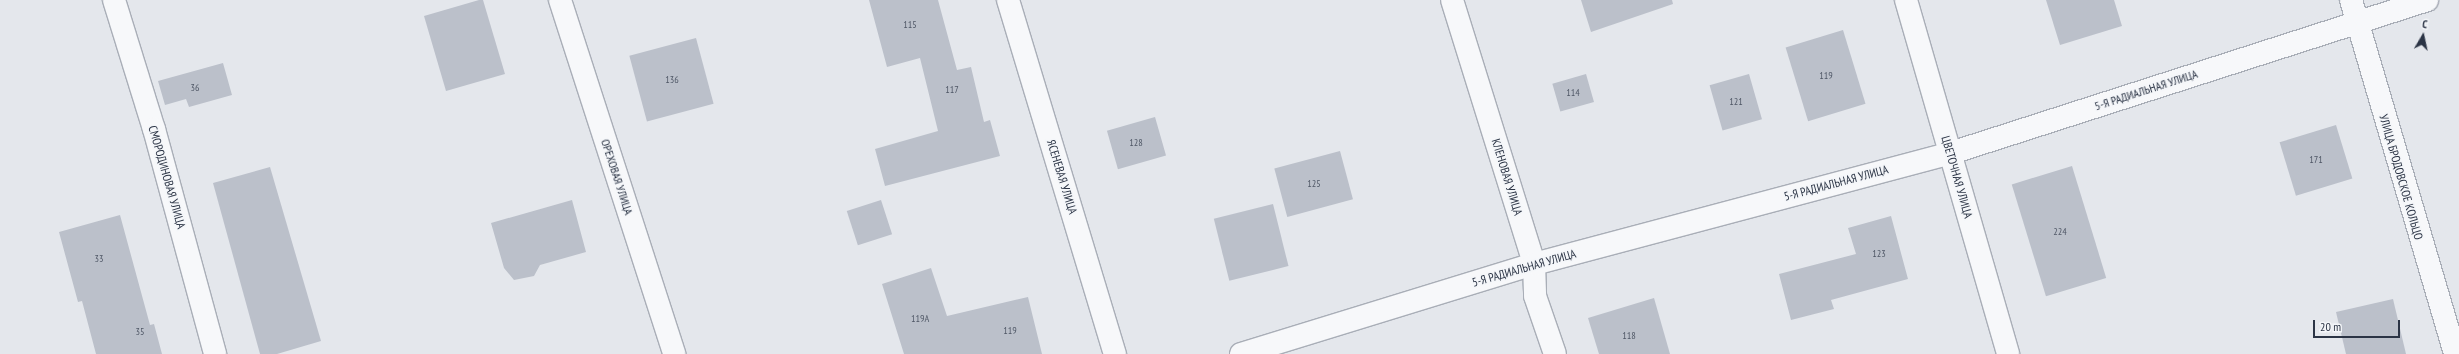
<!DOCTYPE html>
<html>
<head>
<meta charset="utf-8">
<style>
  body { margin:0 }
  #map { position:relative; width:2459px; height:354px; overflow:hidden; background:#e4e7ec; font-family:"PT Sans Narrow",sans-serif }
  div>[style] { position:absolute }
  .building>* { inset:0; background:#bbc0ca; transform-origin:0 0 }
  .roads { filter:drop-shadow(1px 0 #a9aeb7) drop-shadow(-1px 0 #a9aeb7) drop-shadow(0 1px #a9aeb7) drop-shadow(0 -1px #a9aeb7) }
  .street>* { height:22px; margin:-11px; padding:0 11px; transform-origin:11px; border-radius:11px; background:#f7f8fa }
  span { translate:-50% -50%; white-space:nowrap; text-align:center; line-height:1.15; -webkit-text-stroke:3px #f4f6f9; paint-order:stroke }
  .number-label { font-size:10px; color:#4f5766 }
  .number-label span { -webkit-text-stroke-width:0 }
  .street-label { font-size:12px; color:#2b3445 }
  .north { position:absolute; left:2403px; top:16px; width:40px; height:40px; -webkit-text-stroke:3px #f4f6f9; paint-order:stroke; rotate:9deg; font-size:11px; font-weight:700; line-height:16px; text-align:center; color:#2b3445 }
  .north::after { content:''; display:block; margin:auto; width:14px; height:18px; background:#2b3445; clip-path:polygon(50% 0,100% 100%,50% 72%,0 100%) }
  .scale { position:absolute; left:2313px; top:320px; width:87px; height:18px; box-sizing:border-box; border:2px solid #2b3445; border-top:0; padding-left:5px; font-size:12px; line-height:14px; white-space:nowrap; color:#2b3445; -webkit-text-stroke:3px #f4f6f9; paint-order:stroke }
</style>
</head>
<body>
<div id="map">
  <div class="building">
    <div style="clip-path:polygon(479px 0,483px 0,505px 74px,446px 91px,424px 16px)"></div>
    <div style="clip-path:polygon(869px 0,938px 0,957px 70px,971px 67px,984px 122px,990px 120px,1000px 156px,885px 186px,875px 149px,938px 131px,920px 58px,887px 67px)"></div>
    <div style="clip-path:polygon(1581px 0,1672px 0,1673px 4px,1591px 32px)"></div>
    <div style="clip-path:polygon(2046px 0,2114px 0,2122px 26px,2060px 45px)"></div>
    <div style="left:1843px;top:30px;width:77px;height:60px;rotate:73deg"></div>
    <div style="left:696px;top:38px;width:68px;height:69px;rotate:75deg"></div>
    <div style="clip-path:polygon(223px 63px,232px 95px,189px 107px,186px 99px,165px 105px,158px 81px)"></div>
    <div style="left:1586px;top:74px;width:29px;height:35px;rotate:74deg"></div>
    <div style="left:1749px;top:74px;width:47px;height:41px;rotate:74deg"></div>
    <div style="left:1155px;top:117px;width:40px;height:50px;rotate:74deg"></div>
    <div style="left:2336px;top:125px;width:56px;height:59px;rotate:73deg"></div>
    <div style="left:1340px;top:151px;width:50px;height:68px;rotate:75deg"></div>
    <div style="left:2072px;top:166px;width:117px;height:63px;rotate:73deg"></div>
    <div style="clip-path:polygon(270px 167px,321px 341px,277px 354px,260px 354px,213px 183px)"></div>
    <div style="clip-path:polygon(572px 200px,586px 252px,540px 265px,534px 276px,514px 280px,504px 268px,491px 223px)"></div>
    <div style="left:881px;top:200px;width:36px;height:36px;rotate:72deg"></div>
    <div style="left:1273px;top:204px;width:64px;height:61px;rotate:76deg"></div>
    <div style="clip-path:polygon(120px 215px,150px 325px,154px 324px,162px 354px,96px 354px,82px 301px,78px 302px,59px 232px)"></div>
    <div style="clip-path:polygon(1891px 216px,1908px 279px,1831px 300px,1834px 309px,1791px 320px,1779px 274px,1856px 254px,1848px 228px)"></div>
    <div style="clip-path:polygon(931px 268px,947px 316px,1028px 297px,1042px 354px,904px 354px,882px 284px)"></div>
    <div style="clip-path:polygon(1654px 298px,1670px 354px,1599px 354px,1588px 318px)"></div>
    <div style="clip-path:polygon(2393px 299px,2406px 354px,2346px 354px,2336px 312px)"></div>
  </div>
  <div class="roads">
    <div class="street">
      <div style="left:114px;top:0;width:135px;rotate:72.8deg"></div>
      <div style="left:154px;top:129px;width:233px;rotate:74.8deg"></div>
      <div style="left:560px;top:0;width:372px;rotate:72.1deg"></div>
      <div style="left:1008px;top:0;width:370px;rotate:73.2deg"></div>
      <div style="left:1452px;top:0;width:276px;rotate:72.7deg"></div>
      <div style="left:1534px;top:264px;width:32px;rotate:88deg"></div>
      <div style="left:1535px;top:296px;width:61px;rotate:71deg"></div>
      <div style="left:1906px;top:0;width:368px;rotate:73.9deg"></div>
      <div style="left:2351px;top:0;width:369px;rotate:73.6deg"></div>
      <div style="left:1241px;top:354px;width:307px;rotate:-17.1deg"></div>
      <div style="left:1534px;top:264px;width:432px;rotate:-14.9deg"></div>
      <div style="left:1951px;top:153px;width:500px;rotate:-17.8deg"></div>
    </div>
  </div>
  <div class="number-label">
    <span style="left:910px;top:25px">115</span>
    <span style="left:1826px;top:76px">119</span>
    <span style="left:672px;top:80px">136</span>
    <span style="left:195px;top:88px">36</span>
    <span style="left:952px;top:90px">117</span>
    <span style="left:1573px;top:93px">114</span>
    <span style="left:1736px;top:102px">121</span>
    <span style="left:1136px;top:143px">128</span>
    <span style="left:2316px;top:160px">171</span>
    <span style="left:1314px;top:184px">125</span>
    <span style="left:2060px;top:232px">224</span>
    <span style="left:1879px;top:254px">123</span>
    <span style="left:99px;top:259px">33</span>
    <span style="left:920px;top:319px">119А</span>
    <span style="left:1010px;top:331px">119</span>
    <span style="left:140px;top:332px">35</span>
    <span style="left:1629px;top:336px">118</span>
  </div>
  <div class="street-label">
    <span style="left:2146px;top:90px;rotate:-18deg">5-Я РАДИАЛЬНАЯ УЛИЦА</span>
    <span style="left:167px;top:177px;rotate:74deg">СМОРОДИНОВАЯ УЛИЦА</span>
    <span style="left:617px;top:177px;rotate:72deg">ОРЕХОВАЯ УЛИЦА</span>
    <span style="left:1062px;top:177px;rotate:73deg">ЯСЕНЕВАЯ УЛИЦА</span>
    <span style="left:1507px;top:177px;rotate:73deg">КЛЕНОВАЯ УЛИЦА</span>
    <span style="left:1957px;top:177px;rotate:74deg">ЦВЕТОЧНАЯ УЛИЦА</span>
    <span style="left:2401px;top:177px;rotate:74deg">УЛИЦА БРОДОВСКОЕ КОЛЬЦО</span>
    <span style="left:1836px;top:183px;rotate:-15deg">5-Я РАДИАЛЬНАЯ УЛИЦА</span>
    <span style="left:1524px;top:268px;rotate:-16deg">5-Я РАДИАЛЬНАЯ УЛИЦА</span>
  </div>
  <div class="north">С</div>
  <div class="scale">20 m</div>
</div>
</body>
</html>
